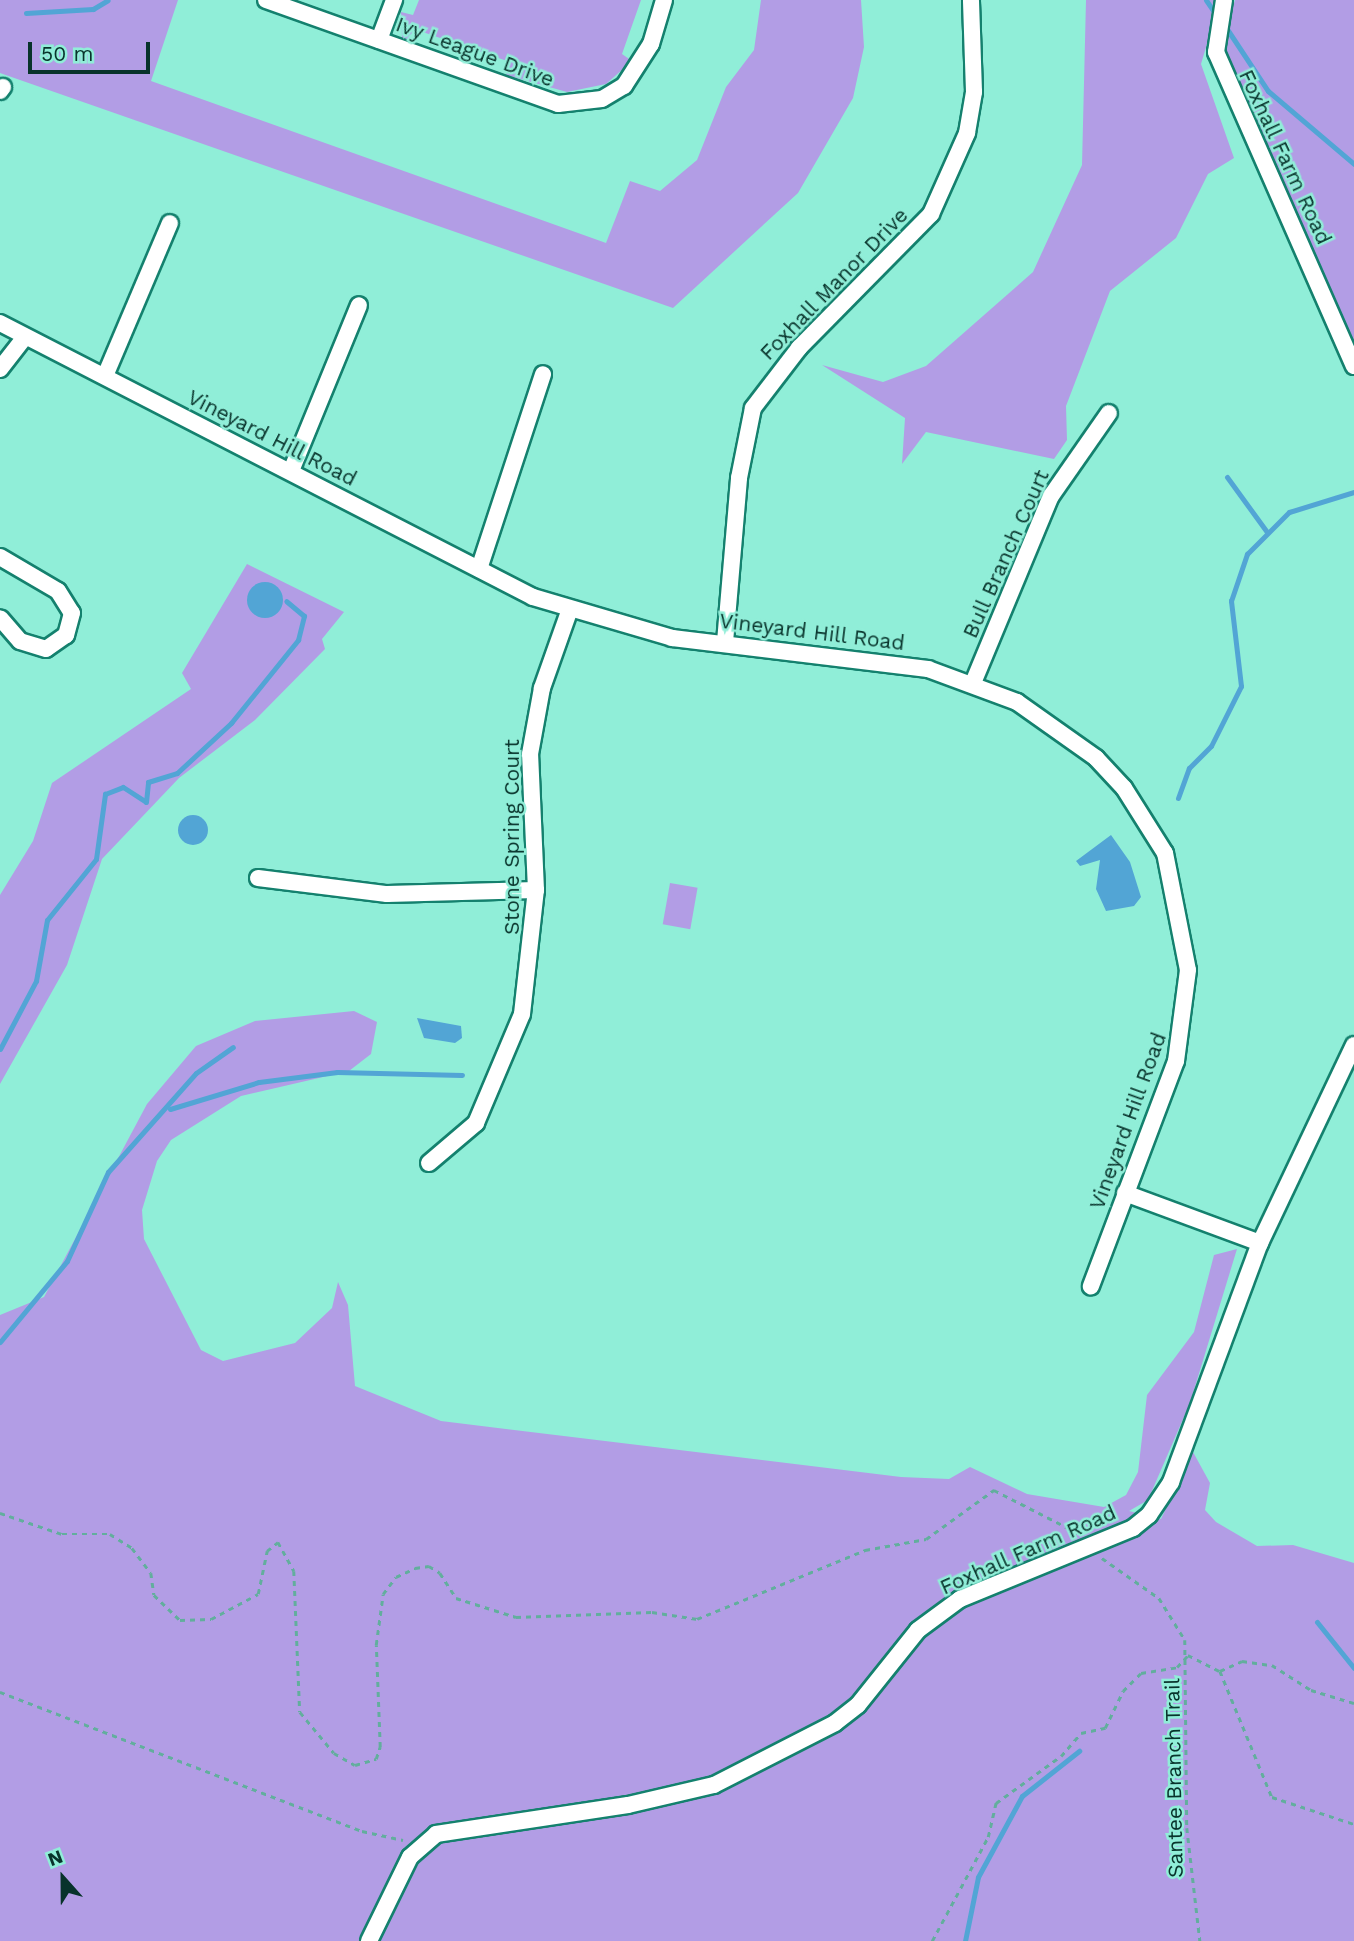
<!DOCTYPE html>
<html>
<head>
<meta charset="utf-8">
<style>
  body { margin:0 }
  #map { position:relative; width:1354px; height:1941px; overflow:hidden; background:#90eed8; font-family:"Work Sans",sans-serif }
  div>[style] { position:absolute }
  .green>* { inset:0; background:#b29de5; transform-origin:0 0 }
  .water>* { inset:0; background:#52a5d5 }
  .round { border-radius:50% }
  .stream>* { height:5px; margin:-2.5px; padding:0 2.5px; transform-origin:2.5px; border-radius:2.5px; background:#52a5d5 }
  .path>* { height:2.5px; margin-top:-1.25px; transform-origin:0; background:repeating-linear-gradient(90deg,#62ae9d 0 5px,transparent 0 10px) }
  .roads { filter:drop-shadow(2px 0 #14816e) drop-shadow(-2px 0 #14816e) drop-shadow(0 2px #14816e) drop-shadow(0 -2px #14816e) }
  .minor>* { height:16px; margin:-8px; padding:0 8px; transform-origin:8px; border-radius:8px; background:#fff }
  span { translate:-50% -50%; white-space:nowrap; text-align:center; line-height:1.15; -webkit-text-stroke:5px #90eed8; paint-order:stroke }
  .street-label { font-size:21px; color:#08332b }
  .north { position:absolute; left:28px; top:1843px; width:70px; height:70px; -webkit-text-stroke:5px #90eed8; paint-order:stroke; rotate:339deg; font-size:19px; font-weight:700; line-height:28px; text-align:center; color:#08332b }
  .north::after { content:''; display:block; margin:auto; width:24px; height:32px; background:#08332b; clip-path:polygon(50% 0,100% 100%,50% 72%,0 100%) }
  .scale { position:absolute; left:28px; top:42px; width:122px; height:32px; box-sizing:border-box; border:4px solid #08332b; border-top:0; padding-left:9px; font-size:21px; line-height:24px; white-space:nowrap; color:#08332b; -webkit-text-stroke:5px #90eed8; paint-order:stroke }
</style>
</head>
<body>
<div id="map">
  <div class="green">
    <div style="clip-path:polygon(0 0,178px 0,151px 81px,606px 243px,630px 181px,660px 191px,697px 160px,726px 87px,754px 50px,761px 0,861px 0,864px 47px,853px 98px,798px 193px,673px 308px,0 73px)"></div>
    <div style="clip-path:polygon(419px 0,641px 0,622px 54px,632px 61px,606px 84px,567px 92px,506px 75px,510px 62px,414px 29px,408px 40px,402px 38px,401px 12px,413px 15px)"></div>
    <div style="clip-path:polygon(1086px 0,1220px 0,1201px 64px,1234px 158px,1208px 174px,1176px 238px,1110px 291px,1066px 406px,1067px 440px,1054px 459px,926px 432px,902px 464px,905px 418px,822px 365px,883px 382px,926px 366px,1033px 272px,1082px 165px)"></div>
    <div style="clip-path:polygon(1235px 0,1354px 0,1354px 353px,1223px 57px,1222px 41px)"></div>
    <div style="clip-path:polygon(247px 564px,344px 612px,322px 639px,325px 649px,255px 720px,179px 778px,102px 859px,67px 965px,0 1084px,0 895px,33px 841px,52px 783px,191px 689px,182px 673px)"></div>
    <div style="left:670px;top:883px;width:28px;height:42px;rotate:10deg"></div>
    <div style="clip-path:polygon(354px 1011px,377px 1022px,371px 1054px,349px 1071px,241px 1096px,171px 1140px,157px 1161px,142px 1210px,144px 1239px,201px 1350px,223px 1361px,295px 1343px,332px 1308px,338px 1282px,348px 1305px,355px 1386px,441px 1421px,901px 1477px,949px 1479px,970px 1467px,1027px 1494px,1104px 1507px,1126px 1495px,1138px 1472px,1147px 1395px,1194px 1332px,1214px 1255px,1237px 1249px,1190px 1403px,1148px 1500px,1129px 1511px,1161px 1519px,1193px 1452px,1210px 1483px,1205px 1510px,1216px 1522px,1257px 1546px,1293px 1545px,1354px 1563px,1354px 1941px,0 1941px,0 1315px,44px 1297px,147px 1104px,196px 1046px,255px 1021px)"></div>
  </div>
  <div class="water">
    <div class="round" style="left:247px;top:582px;width:36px;height:36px"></div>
    <div class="round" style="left:178px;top:815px;width:30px;height:30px"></div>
    <div style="clip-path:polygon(1111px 835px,1130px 862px,1141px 897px,1134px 906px,1106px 911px,1096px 889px,1100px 860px,1080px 866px,1076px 861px)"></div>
    <div style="clip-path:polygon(417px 1018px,461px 1026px,462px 1038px,455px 1043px,424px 1038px)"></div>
  </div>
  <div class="stream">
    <div style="left:1206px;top:0;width:18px;rotate:56deg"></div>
    <div style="left:26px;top:13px;width:67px;rotate:-3.4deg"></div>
    <div style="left:93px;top:9px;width:17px;rotate:-31deg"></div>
    <div style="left:1225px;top:26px;width:78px;rotate:56.5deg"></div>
    <div style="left:1268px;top:91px;width:113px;rotate:40.3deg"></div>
    <div style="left:1227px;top:477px;width:68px;rotate:54deg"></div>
    <div style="left:1178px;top:798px;width:32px;rotate:-70deg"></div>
    <div style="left:1189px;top:768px;width:31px;rotate:-45deg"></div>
    <div style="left:1211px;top:746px;width:67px;rotate:-63.4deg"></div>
    <div style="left:1241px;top:686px;width:86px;rotate:-96.7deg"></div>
    <div style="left:1231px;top:601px;width:50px;rotate:-71.2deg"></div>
    <div style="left:1247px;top:554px;width:59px;rotate:-45deg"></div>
    <div style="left:1289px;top:512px;width:68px;rotate:-17.1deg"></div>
    <div style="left:0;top:1049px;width:77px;rotate:-62.1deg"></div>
    <div style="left:36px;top:981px;width:62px;rotate:-79.8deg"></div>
    <div style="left:47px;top:920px;width:78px;rotate:-51.2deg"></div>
    <div style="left:96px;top:859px;width:66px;rotate:-82.1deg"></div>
    <div style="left:105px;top:794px;width:19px;rotate:-21deg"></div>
    <div style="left:123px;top:787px;width:27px;rotate:33deg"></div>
    <div style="left:146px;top:802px;width:20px;rotate:-84deg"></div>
    <div style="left:148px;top:782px;width:30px;rotate:-17deg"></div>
    <div style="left:177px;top:773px;width:74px;rotate:-42.8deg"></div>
    <div style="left:231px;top:723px;width:107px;rotate:-51.1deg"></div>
    <div style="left:298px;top:640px;width:25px;rotate:-76deg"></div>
    <div style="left:304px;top:616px;width:23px;rotate:-140deg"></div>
    <div style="left:170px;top:1109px;width:93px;rotate:-16.9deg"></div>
    <div style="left:259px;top:1082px;width:79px;rotate:-7.3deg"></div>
    <div style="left:337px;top:1072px;width:125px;rotate:1.4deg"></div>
    <div style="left:0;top:1342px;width:105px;rotate:-50.4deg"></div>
    <div style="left:67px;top:1261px;width:98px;rotate:-65.3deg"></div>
    <div style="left:108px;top:1172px;width:132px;rotate:-48.4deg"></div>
    <div style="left:196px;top:1073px;width:45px;rotate:-35.1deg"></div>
    <div style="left:1317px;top:1622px;width:59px;rotate:51.2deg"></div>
    <div style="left:965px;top:1941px;width:65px;rotate:-78.5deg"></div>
    <div style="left:978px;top:1877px;width:92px;rotate:-61.5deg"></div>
    <div style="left:1022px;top:1796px;width:73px;rotate:-38.3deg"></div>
  </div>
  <div class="path">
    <div style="left:0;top:1513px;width:65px;rotate:18.7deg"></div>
    <div style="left:62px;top:1534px;width:48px"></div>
    <div style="left:110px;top:1534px;width:26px;rotate:32deg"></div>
    <div style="left:132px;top:1548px;width:31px;rotate:53deg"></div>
    <div style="left:151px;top:1573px;width:22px;rotate:82deg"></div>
    <div style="left:154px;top:1595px;width:36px;rotate:44deg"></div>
    <div style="left:180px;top:1620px;width:31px;rotate:-2deg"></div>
    <div style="left:211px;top:1619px;width:53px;rotate:-28deg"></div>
    <div style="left:258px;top:1594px;width:44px;rotate:-78.2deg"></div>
    <div style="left:267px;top:1551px;width:14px;rotate:-39deg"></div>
    <div style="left:278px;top:1542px;width:33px;rotate:61deg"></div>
    <div style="left:294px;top:1571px;width:141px;rotate:87.6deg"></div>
    <div style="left:300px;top:1712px;width:53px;rotate:50.3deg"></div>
    <div style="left:334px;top:1753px;width:24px;rotate:30deg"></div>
    <div style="left:355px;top:1765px;width:22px;rotate:-16deg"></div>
    <div style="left:376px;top:1759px;width:13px;rotate:-72deg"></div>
    <div style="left:380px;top:1747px;width:102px;rotate:-92.2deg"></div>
    <div style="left:376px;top:1645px;width:51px;rotate:-82.2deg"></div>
    <div style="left:383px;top:1594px;width:21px;rotate:-53deg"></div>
    <div style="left:396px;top:1577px;width:21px;rotate:-25deg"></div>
    <div style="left:415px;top:1568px;width:14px;rotate:-8deg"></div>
    <div style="left:429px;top:1566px;width:13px;rotate:32deg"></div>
    <div style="left:440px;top:1573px;width:30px;rotate:57deg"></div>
    <div style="left:456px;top:1598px;width:63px;rotate:17.6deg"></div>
    <div style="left:516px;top:1617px;width:136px;rotate:-2.1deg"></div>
    <div style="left:652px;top:1612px;width:46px;rotate:8.8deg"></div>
    <div style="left:697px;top:1619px;width:182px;rotate:-22.3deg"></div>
    <div style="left:865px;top:1550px;width:62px;rotate:-10.2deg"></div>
    <div style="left:926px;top:1539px;width:84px;rotate:-35.8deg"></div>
    <div style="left:994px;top:1490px;width:94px;rotate:27.1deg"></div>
    <div style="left:1102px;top:1558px;width:70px;rotate:35.1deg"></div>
    <div style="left:1159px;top:1598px;width:49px;rotate:58.2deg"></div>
    <div style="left:1185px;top:1640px;width:188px;rotate:89.4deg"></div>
    <div style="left:1187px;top:1828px;width:114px;rotate:83.4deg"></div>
    <div style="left:1188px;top:1655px;width:36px;rotate:27deg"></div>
    <div style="left:1220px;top:1671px;width:136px;rotate:67.6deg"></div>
    <div style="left:1272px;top:1797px;width:86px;rotate:18.2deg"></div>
    <div style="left:1220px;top:1671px;width:24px;rotate:-24deg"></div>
    <div style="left:1242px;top:1661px;width:30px;rotate:8deg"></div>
    <div style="left:1272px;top:1665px;width:46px;rotate:32.7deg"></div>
    <div style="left:1311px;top:1690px;width:45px;rotate:16.8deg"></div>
    <div style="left:0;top:1692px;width:388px;rotate:21deg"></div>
    <div style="left:362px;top:1831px;width:42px;rotate:12.4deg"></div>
    <div style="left:932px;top:1941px;width:118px;rotate:-61.7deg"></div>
    <div style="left:988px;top:1837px;width:35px;rotate:-77deg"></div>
    <div style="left:996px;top:1803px;width:80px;rotate:-35.9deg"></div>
    <div style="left:1061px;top:1756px;width:30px;rotate:-49deg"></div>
    <div style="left:1081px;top:1733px;width:25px;rotate:-12deg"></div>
    <div style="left:1105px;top:1728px;width:41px;rotate:-64.1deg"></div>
    <div style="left:1123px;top:1691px;width:25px;rotate:-45deg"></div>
    <div style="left:1141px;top:1673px;width:36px;rotate:-9deg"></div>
    <div style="left:1177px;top:1667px;width:16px;rotate:-47deg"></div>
  </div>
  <div class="roads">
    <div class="minor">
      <div style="left:266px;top:0;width:310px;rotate:19.6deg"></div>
      <div style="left:558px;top:104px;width:44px;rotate:-6.5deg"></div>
      <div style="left:602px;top:99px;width:26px;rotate:-31deg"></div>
      <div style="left:624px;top:86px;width:50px;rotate:-57.3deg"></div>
      <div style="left:651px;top:44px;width:46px;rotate:-73.5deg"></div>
      <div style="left:1224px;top:0;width:53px;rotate:98.7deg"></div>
      <div style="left:1216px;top:52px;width:343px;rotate:66.3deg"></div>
      <div style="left:379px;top:40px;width:43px;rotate:-69.4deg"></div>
      <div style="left:0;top:91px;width:5px;rotate:-53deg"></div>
      <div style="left:0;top:323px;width:599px;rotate:27.21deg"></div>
      <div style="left:533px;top:597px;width:145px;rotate:16.4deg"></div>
      <div style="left:672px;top:638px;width:258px;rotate:6.9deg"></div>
      <div style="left:928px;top:669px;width:95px;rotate:20.3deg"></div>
      <div style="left:1017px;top:702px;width:97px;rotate:35.3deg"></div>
      <div style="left:1096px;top:758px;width:41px;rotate:47deg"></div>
      <div style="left:1124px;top:788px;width:77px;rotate:57.8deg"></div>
      <div style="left:1165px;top:853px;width:119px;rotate:78.9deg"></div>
      <div style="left:1188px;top:970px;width:92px;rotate:97.5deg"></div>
      <div style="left:1176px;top:1061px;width:241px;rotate:110.7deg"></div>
      <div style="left:0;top:369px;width:41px;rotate:-52deg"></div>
      <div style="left:105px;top:376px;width:166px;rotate:-67deg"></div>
      <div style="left:291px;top:471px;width:179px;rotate:-67.7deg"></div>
      <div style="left:0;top:557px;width:67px;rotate:30.4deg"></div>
      <div style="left:58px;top:591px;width:26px;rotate:58deg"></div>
      <div style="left:72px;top:613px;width:23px;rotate:105deg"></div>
      <div style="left:66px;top:635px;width:24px;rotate:145deg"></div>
      <div style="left:46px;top:649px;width:27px;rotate:-163deg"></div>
      <div style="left:20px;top:641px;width:30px;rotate:-131deg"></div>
      <div style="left:479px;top:569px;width:205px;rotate:-71.8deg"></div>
      <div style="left:725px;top:642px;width:165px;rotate:-85.1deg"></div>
      <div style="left:739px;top:478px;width:71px;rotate:-78.7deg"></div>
      <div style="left:753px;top:408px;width:76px;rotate:-52.5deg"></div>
      <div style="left:799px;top:348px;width:188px;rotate:-45.4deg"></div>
      <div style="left:931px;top:214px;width:89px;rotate:-66deg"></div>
      <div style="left:967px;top:133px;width:42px;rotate:-80.3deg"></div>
      <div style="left:974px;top:92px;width:92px;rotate:-91.9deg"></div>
      <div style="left:973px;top:683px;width:203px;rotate:-67.4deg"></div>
      <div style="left:1051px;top:496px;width:101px;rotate:-55.1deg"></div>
      <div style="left:258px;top:878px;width:130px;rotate:7.1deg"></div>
      <div style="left:387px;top:894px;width:149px;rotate:-1.5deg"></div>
      <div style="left:429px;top:1163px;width:62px;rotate:-40.4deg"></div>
      <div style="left:476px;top:1123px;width:118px;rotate:-67.1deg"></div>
      <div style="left:522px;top:1014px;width:125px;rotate:-83.6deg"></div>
      <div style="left:536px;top:890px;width:136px;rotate:-92.5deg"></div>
      <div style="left:530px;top:754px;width:67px;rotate:-79.7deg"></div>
      <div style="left:542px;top:688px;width:84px;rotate:-70.5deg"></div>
      <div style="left:1125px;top:1193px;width:144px;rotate:20.3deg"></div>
      <div style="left:369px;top:1941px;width:93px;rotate:-64deg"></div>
      <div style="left:410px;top:1857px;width:35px;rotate:-41deg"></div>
      <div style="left:436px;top:1834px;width:194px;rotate:-8.6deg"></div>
      <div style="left:628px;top:1805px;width:88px;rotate:-13.1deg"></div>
      <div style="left:714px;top:1785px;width:136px;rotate:-27.1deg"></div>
      <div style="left:835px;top:1723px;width:29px;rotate:-38deg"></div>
      <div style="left:858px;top:1705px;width:96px;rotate:-51.3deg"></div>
      <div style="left:918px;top:1630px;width:52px;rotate:-36.4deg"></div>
      <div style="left:960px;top:1599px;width:187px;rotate:-22.3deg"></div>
      <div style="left:1133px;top:1528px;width:21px;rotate:-39deg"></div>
      <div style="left:1149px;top:1515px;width:40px;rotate:-56deg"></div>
      <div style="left:1171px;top:1482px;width:255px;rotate:-69.6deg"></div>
      <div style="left:1260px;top:1243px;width:219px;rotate:-64.6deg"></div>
    </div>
  </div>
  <div class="street-label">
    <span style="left:475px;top:52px;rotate:20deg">Ivy League Drive</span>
    <span style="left:1285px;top:157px;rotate:65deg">Foxhall Farm Road</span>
    <span style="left:834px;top:284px;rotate:-46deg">Foxhall Manor Drive</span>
    <span style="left:272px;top:438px;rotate:27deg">Vineyard Hill Road</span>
    <span style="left:1006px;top:554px;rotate:-66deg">Bull Branch Court</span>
    <span style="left:812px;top:632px;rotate:7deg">Vineyard Hill Road</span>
    <span style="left:512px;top:837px;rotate:-90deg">Stone Spring Court</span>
    <span style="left:1128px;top:1121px;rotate:-70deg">Vineyard Hill Road</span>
    <span style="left:1028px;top:1550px;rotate:-24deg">Foxhall Farm Road</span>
    <span style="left:1174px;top:1778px;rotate:-91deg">Santee Branch Trail</span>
  </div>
  <div class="north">N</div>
  <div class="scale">50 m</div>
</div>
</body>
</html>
